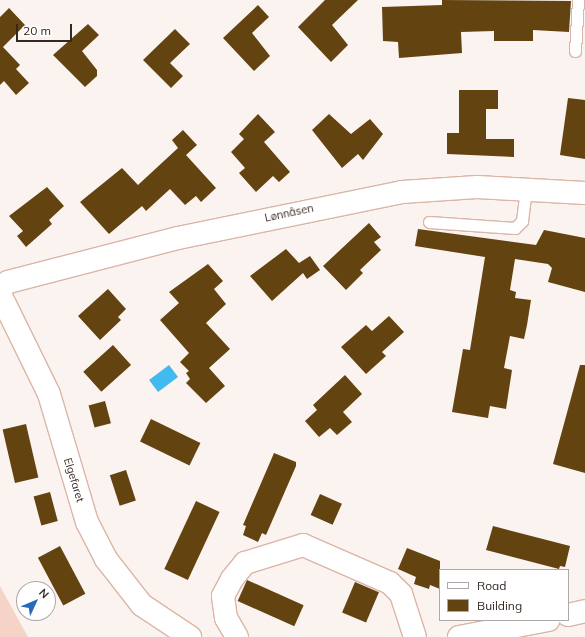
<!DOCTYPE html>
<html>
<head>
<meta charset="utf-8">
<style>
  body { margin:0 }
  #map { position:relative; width:585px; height:637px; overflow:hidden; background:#fbf3f0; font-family:Mulish,sans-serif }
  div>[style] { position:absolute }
  .green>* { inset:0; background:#f5d3c6 }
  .water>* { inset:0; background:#41baef; transform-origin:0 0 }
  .building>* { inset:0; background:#634411; transform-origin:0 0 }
  .roads { filter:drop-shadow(1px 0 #dbb5a7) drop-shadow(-1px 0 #dbb5a7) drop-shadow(0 1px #dbb5a7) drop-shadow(0 -1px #dbb5a7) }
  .lane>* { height:11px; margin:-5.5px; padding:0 5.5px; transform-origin:5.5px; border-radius:5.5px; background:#fff }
  .street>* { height:22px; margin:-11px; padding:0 11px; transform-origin:11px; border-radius:11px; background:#fff }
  span { translate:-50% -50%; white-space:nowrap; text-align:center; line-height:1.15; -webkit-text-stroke:4px #fff; paint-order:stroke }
  .street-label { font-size:11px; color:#352721 }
  .legend { position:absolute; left:439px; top:569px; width:130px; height:52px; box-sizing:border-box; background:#fff; border:1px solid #aea9a6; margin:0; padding:5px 7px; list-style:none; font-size:12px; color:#352721 }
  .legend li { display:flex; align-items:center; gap:8px; height:20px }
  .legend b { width:20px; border:1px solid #aea9a6 }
  .north { position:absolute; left:16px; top:581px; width:40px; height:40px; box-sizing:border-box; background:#fff; border:1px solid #aea9a6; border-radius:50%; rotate:46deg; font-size:11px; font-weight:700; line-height:16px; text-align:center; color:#352721 }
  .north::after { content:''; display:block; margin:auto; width:14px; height:18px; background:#266abb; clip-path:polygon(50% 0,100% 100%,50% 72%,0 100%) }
  .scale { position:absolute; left:16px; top:24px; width:56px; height:18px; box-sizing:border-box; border:2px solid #352721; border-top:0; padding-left:5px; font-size:12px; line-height:14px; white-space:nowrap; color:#352721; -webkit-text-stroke:3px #fff; paint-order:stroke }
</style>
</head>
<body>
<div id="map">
  <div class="green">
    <div style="clip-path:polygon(0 586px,28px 637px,0 637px)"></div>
  </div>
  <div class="water">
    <div style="left:169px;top:365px;width:15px;height:25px;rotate:53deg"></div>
  </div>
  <div class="building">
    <div style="clip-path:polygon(325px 0,358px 0,332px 25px,348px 45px,331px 62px,298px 27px)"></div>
    <div style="clip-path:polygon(442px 0,571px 1px,569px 32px,533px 30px,533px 41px,494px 41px,494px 31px,461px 32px,462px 53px,399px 58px,398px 42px,383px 41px,382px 7px,442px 5px)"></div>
    <div style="clip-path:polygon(258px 5px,269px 17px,252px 33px,270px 56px,254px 71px,223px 38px)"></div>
    <div style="clip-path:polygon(9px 8px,25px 25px,3px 47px,20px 65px,16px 69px,29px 83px,16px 95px,4px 81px,0 85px,0 17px)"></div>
    <div style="clip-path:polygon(88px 24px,99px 35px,82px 51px,97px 70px,97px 76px,85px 87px,53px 55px)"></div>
    <div style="clip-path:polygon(175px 29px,190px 44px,170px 63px,183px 76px,171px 88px,143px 60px)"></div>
    <div style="clip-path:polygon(459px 90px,498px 90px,498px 109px,486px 109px,486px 139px,514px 139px,514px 157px,447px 154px,447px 133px,459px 133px)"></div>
    <div style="clip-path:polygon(568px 98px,585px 100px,585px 159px,560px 155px)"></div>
    <div style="clip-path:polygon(258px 114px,275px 132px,264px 142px,290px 172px,279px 182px,273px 176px,256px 192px,239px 173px,245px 168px,231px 152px,244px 139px,239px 134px)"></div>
    <div style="clip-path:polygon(329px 114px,351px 134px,370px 119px,383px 134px,363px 160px,358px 154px,342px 168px,312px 130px)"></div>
    <div style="clip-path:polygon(183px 130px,197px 145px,186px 155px,216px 188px,201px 202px,196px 196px,185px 205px,170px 189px,146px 211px,142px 206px,109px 234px,80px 202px,122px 168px,138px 185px,178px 148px,172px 140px)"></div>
    <div style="clip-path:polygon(47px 187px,64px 206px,49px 220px,52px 224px,26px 247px,17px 236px,23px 231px,9px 216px)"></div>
    <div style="clip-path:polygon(369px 223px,381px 237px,374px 242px,381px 250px,360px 270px,363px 273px,346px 290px,323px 266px)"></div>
    <div style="clip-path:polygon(418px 229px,536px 245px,544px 230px,585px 238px,585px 292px,548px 282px,552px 268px,548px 264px,515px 259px,510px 290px,516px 292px,515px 298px,531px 300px,527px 325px,524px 339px,510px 336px,504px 368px,512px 370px,506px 409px,490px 406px,488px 418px,452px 412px,463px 349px,470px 350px,485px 257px,415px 246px)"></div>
    <div style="clip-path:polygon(286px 249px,299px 263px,310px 256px,320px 270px,307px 279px,303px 273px,272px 301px,250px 276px)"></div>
    <div style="clip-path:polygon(208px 264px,223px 281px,214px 289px,226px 304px,206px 323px,230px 349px,209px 368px,225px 386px,206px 403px,186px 383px,190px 379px,186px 373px,189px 371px,180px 362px,189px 353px,160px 320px,179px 303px,169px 292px)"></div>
    <div style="clip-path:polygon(108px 289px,126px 309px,118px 317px,121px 320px,100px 340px,78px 316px)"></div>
    <div style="clip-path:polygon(389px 316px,404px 332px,382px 352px,386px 356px,366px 374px,341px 347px,366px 325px,372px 331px)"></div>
    <div style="left:113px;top:345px;width:27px;height:40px;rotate:48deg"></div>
    <div style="clip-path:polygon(580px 365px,585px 365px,585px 473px,553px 464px)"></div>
    <div style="clip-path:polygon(345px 375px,362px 394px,343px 412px,352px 422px,337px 435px,330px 428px,319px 437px,305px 421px,317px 410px,313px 405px)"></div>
    <div style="left:105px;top:401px;width:23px;height:17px;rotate:75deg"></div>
    <div style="left:151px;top:419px;width:55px;height:25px;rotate:26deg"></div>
    <div style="left:26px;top:424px;width:55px;height:24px;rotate:77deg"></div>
    <div style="clip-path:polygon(274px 453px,296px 462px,296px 466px,266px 535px,262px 533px,258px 542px,243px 535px,246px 526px,243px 525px)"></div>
    <div style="left:126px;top:470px;width:32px;height:17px;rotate:72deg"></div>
    <div style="left:50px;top:492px;width:30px;height:17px;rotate:75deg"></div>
    <div style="left:320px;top:494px;width:24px;height:23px;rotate:24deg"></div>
    <div style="left:196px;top:501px;width:26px;height:75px;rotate:25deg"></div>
    <div style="clip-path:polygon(493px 526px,570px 546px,565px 567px,560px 566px,559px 569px,486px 550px)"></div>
    <div style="left:60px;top:546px;width:54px;height:25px;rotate:62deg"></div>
    <div style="clip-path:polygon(407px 548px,440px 561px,440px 589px,430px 585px,429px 589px,414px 584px,416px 577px,398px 569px)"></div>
    <div style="left:247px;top:580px;width:62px;height:23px;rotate:24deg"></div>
    <div style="left:355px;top:582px;width:26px;height:33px;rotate:23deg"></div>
  </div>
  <div class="roads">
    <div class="lane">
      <div style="left:575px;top:51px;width:51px;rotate:-86.6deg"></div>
      <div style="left:429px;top:222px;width:86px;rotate:4deg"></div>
      <div style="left:515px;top:228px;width:10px;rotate:-45deg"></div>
      <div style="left:522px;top:221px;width:33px;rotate:-83deg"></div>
    </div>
    <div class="street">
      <div style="left:0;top:288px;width:10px;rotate:-37deg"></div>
      <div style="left:8px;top:282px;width:176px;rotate:-14.5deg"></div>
      <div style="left:178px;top:238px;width:229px;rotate:-11.6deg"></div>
      <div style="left:402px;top:192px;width:75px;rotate:-3.8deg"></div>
      <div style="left:477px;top:187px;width:108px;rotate:3.2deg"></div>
      <div style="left:0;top:294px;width:111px;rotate:63.9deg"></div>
      <div style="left:49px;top:394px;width:134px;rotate:73.5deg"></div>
      <div style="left:87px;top:522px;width:42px;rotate:62.8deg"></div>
      <div style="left:106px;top:559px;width:58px;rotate:52deg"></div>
      <div style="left:142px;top:605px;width:58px;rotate:33.7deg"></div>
      <div style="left:568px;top:615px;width:17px;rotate:-13deg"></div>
      <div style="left:237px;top:637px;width:22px;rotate:-120deg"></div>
      <div style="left:226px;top:618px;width:22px;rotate:-98deg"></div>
      <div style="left:223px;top:596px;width:19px;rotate:-62deg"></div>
      <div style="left:232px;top:579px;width:21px;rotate:-51deg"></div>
      <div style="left:245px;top:563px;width:61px;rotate:-17.2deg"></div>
      <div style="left:303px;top:545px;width:95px;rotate:23.6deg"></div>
      <div style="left:390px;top:583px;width:16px;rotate:45deg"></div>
      <div style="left:401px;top:594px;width:45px;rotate:72deg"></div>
      <div style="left:459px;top:637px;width:91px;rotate:-10.8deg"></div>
    </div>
  </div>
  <div class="street-label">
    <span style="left:289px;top:213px;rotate:-12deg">Lønnåsen</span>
    <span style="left:74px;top:480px;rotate:73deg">Elgefaret</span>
  </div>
  <ul class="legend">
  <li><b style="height:5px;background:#fff"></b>Road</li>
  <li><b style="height:11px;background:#634411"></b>Building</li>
  </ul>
  <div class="north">N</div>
  <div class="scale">20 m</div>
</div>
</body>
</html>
